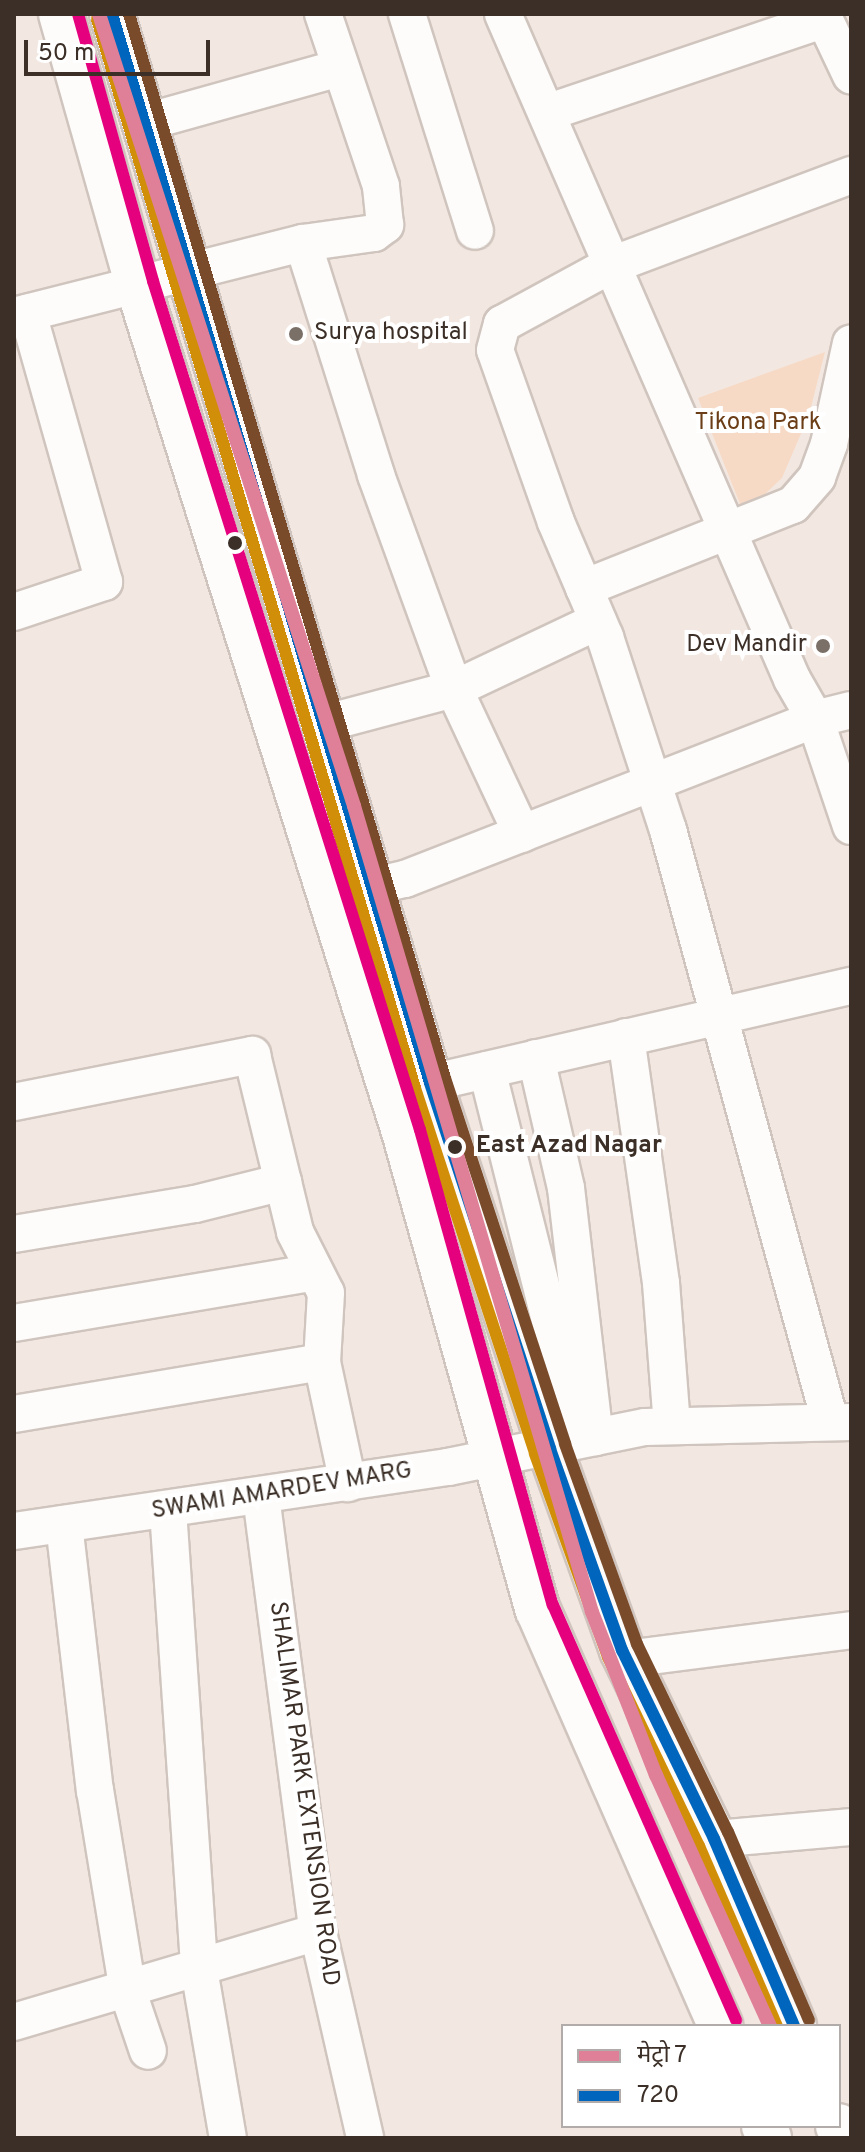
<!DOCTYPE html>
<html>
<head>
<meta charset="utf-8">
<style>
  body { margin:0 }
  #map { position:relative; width:865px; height:2152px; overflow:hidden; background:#f3e8e1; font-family:Overpass,"Noto Sans Devanagari",sans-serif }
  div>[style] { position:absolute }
  .green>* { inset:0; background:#f6dac6 }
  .roads { filter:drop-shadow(2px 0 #d0c5be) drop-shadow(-2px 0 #d0c5be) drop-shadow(0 2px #d0c5be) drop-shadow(0 -2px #d0c5be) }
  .minor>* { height:36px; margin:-18px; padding:0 18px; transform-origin:18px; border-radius:18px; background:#fdfcfa }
  .major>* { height:44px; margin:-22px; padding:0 22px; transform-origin:22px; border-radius:22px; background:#fdfcfa }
  .bus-1>* { height:12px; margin:-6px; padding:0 6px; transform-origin:6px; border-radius:6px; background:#0065bd }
  .bus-2>* { height:12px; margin:-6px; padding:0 6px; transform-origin:6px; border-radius:6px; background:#d18e08 }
  .bus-3>* { height:12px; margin:-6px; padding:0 6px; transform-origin:6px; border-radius:6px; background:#7a4b2a }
  .bus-4>* { height:12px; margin:-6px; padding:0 6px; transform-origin:6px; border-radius:6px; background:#e5007d }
  .metro-1>* { height:14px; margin:-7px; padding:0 7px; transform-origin:7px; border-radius:7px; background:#df8098 }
  .dots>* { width:22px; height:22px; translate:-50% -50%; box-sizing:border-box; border:4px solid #fff; border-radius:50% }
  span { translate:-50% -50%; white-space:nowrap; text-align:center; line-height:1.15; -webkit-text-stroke:8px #fff; paint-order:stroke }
  .poi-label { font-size:24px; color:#3b2f27 }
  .left { translate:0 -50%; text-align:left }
  .right { translate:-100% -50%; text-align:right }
  .park-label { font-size:24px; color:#6c3e17 }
  .stop-label { font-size:24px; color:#3b2f27; font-weight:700 }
  .street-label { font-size:24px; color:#3b2f27 }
  .frame { position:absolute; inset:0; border:16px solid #3b2f27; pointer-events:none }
  .legend { position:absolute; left:561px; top:2024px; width:280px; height:104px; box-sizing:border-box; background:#fff; border:2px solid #b1aca9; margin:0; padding:10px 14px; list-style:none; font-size:24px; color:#3b2f27 }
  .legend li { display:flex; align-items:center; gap:16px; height:40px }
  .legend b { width:40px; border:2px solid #b1aca9 }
  .scale { position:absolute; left:24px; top:40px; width:186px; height:36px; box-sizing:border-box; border:4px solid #3b2f27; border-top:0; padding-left:10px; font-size:24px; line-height:28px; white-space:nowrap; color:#3b2f27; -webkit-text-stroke:6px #fff; paint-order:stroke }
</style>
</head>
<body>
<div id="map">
  <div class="green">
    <div style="clip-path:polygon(825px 352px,809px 415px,782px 478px,744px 514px,698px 398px)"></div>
  </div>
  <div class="roads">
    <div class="minor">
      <div style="left:407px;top:14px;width:227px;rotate:72.6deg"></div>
      <div style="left:503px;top:14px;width:725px;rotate:66.51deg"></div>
      <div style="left:792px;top:679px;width:46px;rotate:60.1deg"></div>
      <div style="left:815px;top:719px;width:113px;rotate:71.4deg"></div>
      <div style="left:822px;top:14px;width:68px;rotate:64.6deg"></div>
      <div style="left:549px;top:112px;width:291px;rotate:-18.6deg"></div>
      <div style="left:146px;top:122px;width:201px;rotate:-15.6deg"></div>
      <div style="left:303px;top:243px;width:243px;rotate:72.5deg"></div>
      <div style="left:376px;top:475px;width:228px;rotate:70deg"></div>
      <div style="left:454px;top:689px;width:160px;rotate:64.9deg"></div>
      <div style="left:14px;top:316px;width:298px;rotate:-14.2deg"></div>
      <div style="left:303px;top:243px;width:72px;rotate:-8deg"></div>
      <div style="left:374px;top:233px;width:14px;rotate:-36deg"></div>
      <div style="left:385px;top:225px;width:39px;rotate:-96deg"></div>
      <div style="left:381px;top:186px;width:182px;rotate:-108.6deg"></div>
      <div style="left:584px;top:588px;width:225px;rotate:-21.7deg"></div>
      <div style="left:793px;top:505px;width:37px;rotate:-49deg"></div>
      <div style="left:817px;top:477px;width:35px;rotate:-70deg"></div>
      <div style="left:829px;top:444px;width:103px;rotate:-77.7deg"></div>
      <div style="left:14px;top:612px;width:95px;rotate:-18.4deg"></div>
      <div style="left:104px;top:582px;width:280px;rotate:-105.8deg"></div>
      <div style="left:326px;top:723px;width:132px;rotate:-14.9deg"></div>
      <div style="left:454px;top:689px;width:159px;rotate:-25.3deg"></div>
      <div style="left:374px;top:886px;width:32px;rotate:-13deg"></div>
      <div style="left:405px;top:879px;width:440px;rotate:-21.3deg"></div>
      <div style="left:815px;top:719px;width:37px;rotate:-14deg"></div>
      <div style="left:626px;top:1037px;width:248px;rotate:81.9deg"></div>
      <div style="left:661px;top:1283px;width:143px;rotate:85.6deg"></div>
      <div style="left:536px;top:1058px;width:133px;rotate:77deg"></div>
      <div style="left:566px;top:1188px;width:251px;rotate:83.4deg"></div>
      <div style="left:487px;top:1070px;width:358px;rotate:75.9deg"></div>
      <div style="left:430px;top:1083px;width:432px;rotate:-13deg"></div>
      <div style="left:14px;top:1102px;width:243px;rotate:-11.2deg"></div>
      <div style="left:252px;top:1055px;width:182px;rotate:76.3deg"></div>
      <div style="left:295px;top:1232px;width:68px;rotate:63.1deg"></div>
      <div style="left:326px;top:1293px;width:69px;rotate:93.3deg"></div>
      <div style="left:322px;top:1362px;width:124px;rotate:77.9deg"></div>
      <div style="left:14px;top:1234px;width:183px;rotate:-9.4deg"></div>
      <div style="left:195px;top:1204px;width:91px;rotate:-14deg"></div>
      <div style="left:14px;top:1323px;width:305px;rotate:-9.6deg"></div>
      <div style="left:14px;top:1414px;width:312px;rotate:-9.6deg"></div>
      <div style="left:830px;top:1421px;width:613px;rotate:-105.33deg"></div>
      <div style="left:668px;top:830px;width:203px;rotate:-108.1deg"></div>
      <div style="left:605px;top:637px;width:125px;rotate:-113.1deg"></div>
      <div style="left:556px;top:522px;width:182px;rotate:-109.5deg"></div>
      <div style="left:495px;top:350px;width:27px;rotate:-75deg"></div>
      <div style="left:502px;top:324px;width:122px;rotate:-28.5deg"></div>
      <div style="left:609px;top:266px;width:259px;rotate:-20.6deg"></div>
      <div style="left:261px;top:1496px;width:440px;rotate:82.6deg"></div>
      <div style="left:318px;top:1932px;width:211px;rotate:77.1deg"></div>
      <div style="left:168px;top:1510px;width:460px;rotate:86.1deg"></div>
      <div style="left:199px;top:1969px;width:171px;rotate:80.3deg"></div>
      <div style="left:64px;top:1524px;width:268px;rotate:83.4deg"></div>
      <div style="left:95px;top:1790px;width:205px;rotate:80.7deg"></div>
      <div style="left:128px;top:1992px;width:62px;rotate:71.3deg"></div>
      <div style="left:14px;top:1531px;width:439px;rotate:-8.4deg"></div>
      <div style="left:448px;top:1467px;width:201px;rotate:-11.5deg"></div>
      <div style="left:645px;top:1427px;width:206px;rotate:-1.4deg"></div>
      <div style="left:626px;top:1659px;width:227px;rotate:-7.3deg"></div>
      <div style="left:714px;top:1839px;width:138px;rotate:-5deg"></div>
      <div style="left:14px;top:2022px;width:317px;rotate:-16.5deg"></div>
    </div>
    <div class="major">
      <div style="left:61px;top:14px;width:283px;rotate:74.2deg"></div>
      <div style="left:138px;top:286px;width:890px;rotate:72.54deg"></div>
      <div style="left:405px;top:1135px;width:493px;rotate:74.4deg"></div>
      <div style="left:538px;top:1610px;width:454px;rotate:66.3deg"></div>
      <div style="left:112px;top:14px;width:1115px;rotate:73.43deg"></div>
      <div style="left:430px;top:1083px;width:385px;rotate:71.8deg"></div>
      <div style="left:550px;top:1449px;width:214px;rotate:70.3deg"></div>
      <div style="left:622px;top:1650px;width:210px;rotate:64deg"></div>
      <div style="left:714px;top:1839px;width:203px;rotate:66.8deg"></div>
      <div style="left:764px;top:2126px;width:13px;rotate:67deg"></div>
      <div style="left:838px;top:2126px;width:13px;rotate:67deg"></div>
    </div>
  </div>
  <div class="bus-1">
    <div style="left:112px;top:14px;width:1115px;rotate:73.43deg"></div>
    <div style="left:430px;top:1083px;width:385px;rotate:71.8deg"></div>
    <div style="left:550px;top:1449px;width:214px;rotate:70.3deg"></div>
    <div style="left:622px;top:1650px;width:210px;rotate:64deg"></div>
    <div style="left:714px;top:1839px;width:203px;rotate:66.8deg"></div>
  </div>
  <div class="bus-2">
    <div style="left:97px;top:19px;width:1115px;rotate:73.43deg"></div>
    <div style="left:415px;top:1088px;width:385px;rotate:71.8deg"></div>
    <div style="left:535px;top:1454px;width:216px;rotate:70.2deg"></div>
    <div style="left:608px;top:1657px;width:210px;rotate:64.3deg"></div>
    <div style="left:699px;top:1846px;width:196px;rotate:66.6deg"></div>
  </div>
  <div class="bus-3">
    <div style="left:129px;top:14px;width:1110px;rotate:73.46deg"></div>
    <div style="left:445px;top:1078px;width:385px;rotate:71.8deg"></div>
    <div style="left:565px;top:1444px;width:213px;rotate:70.2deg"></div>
    <div style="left:637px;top:1644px;width:209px;rotate:64.2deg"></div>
    <div style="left:728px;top:1832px;width:205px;rotate:66.7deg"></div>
  </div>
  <div class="bus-4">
    <div style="left:78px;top:14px;width:277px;rotate:74.3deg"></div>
    <div style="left:153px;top:281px;width:890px;rotate:72.54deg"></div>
    <div style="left:420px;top:1130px;width:493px;rotate:74.4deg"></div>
    <div style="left:553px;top:1605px;width:454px;rotate:66.2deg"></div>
  </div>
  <div class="metro-1">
    <div style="left:99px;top:14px;width:832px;rotate:72.15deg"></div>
    <div style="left:354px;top:806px;width:840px;rotate:73.55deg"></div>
    <div style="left:592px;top:1612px;width:175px;rotate:68.6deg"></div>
    <div style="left:656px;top:1775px;width:276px;rotate:65.6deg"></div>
  </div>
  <div class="dots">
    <div style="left:296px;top:334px;background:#7b7068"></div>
    <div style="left:235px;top:543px;background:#3b2f27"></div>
    <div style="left:823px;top:646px;background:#7b7068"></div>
    <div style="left:455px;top:1147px;background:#3b2f27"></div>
  </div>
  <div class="poi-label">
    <span class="left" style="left:314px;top:334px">Surya hospital</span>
    <span class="right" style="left:807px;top:646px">Dev Mandir</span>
  </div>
  <div class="park-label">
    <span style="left:758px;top:424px">Tikona Park</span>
  </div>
  <div class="stop-label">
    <span class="left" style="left:476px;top:1147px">East Azad Nagar</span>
  </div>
  <div class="street-label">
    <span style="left:282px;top:1492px;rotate:-9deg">SWAMI AMARDEV MARG</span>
    <span style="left:303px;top:1794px;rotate:82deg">SHALIMAR PARK EXTENSION ROAD</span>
  </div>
  <div class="frame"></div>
  <ul class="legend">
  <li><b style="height:10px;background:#df8098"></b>मेट्रो 7</li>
  <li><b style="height:10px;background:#0065bd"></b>720</li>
  </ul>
  <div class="scale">50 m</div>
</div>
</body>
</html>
